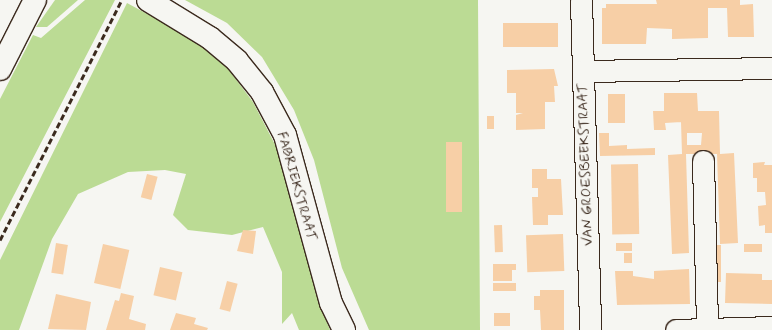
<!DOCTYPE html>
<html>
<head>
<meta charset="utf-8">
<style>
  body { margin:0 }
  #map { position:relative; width:772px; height:330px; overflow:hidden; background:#f6f6f2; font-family:Mynerve,sans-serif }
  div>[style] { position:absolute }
  .green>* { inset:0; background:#bbdb94 }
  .building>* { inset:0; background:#f7cfa6; transform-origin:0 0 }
  .roads { filter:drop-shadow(1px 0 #3b2a1e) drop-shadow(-1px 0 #3b2a1e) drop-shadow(0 1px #3b2a1e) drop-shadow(0 -1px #3b2a1e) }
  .minor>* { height:21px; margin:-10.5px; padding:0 10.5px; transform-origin:10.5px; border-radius:10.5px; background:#f6f6f2 }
  .secondary>* { height:22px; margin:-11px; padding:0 11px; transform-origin:11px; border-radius:11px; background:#f6f6f2 }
  .rail>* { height:3px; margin-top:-1.5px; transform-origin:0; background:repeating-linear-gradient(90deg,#3b2a1e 0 6px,transparent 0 9px) }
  span { translate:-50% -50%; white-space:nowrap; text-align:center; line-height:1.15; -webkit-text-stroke:3px #f6f6f2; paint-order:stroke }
  .street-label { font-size:14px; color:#3b2a1e }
</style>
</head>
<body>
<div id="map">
  <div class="green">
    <div style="clip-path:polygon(55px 0,78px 0,47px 27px,36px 27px)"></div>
    <div style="clip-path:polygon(85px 0,115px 0,0 222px,0 99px,33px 35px,41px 38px)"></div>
    <div style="clip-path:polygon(185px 0,478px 0,480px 330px,369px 330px,342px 268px,314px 160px,294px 110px,262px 57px,227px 23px)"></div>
    <div style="clip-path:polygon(127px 3px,199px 42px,229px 70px,253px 102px,282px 158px,316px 294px,330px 330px,299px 330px,292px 313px,282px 324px,282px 272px,263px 227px,232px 235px,188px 230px,173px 215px,186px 174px,165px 170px,128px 172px,78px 194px,52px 239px,19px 330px,0 330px,0 260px)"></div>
  </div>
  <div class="building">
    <div style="clip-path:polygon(656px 0,740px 0,740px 5px,753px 4px,754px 37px,728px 37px,727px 8px,708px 8px,708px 38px,672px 39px,672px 29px,647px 28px,646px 44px,602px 44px,602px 8px,606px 8px,606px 4px,657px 4px)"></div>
    <div style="left:558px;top:23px;width:24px;height:55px;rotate:90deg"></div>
    <div style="clip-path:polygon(554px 69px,558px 86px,554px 86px,555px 102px,545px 102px,545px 129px,516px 130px,516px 115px,523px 113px,516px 113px,516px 93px,507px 93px,507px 70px)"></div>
    <div style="clip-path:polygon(evenodd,664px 93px,697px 93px,698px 111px,719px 111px,720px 154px,734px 153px,738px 243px,720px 244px,717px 154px,686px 154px,689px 253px,672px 254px,668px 155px,682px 154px,681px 122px,665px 123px,666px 130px,654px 130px,653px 111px,664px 111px,664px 93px,687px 133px,702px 133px,701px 145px,687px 145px,687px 133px)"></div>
    <div style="left:625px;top:94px;width:29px;height:17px;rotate:90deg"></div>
    <div style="left:487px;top:116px;width:7px;height:13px"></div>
    <div style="clip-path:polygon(599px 133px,609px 133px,609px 146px,627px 145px,627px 149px,655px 148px,655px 155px,600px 156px)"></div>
    <div style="left:446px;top:142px;width:16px;height:70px"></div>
    <div style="clip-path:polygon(765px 162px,764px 165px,772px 165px,772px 233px,765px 233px,765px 225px,759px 226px,758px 206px,766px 205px,765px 192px,757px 192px,757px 178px,753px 178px,753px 163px)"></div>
    <div style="left:638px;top:164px;width:70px;height:27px;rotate:89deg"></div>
    <div style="clip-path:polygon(532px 169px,547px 169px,547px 179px,561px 179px,563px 215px,548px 215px,548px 225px,533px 225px,532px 197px,538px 197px,538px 188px,532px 188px)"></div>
    <div style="left:147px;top:174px;width:11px;height:24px;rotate:15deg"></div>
    <div style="left:502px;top:225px;width:27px;height:8px;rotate:88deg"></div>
    <div style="clip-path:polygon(243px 230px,256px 231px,253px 254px,237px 251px)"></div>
    <div style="left:563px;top:234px;width:37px;height:37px;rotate:88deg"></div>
    <div style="left:56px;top:243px;width:12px;height:30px;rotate:9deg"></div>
    <div style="left:632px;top:243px;width:8px;height:16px;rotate:90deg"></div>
    <div style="left:103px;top:244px;width:27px;height:40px;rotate:13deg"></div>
    <div style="left:762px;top:244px;width:8px;height:18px;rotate:90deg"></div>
    <div style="left:713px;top:245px;width:8px;height:37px"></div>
    <div style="left:624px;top:253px;width:8px;height:10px"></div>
    <div style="clip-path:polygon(493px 264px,516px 264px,516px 270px,512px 270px,512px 281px,493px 281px)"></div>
    <div style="left:160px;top:267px;width:23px;height:29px;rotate:13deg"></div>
    <div style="clip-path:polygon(689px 269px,690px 304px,617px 305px,615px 271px,633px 271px,633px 276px,654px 279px,654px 271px)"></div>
    <div style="clip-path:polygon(726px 273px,762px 274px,762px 280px,772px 280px,772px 304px,725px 303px)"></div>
    <div style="left:227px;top:281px;width:11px;height:29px;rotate:15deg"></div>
    <div style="left:493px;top:283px;width:23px;height:8px"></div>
    <div style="clip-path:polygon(540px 290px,564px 290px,564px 330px,541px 330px,540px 310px,534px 310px,534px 296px,540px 296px)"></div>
    <div style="clip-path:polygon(121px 293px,134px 296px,129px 319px,146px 324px,145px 330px,106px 330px,115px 300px,119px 301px)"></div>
    <div style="clip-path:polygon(56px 294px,91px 302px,86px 330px,48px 329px)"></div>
    <div style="clip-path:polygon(176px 313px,196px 318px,194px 324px,208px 328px,207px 330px,170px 330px)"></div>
    <div style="left:494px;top:313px;width:16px;height:13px"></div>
  </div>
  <div class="roads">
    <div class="minor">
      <div style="left:581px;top:0;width:330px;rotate:88.4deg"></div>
      <div style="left:583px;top:71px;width:189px;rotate:-0.9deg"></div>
      <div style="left:703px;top:161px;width:168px;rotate:88.6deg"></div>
      <div style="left:676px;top:330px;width:96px;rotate:-1.8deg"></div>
    </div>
    <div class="secondary">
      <div style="left:148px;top:0;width:73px;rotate:31.5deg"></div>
      <div style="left:210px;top:38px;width:35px;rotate:40deg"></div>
      <div style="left:237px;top:61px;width:40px;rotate:51deg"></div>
      <div style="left:262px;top:92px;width:49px;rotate:61.9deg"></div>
      <div style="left:285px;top:135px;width:174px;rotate:74.7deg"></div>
      <div style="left:331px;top:303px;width:30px;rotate:64deg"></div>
      <div style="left:0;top:69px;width:77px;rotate:-63.1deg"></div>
    </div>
  </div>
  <div class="rail">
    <div style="left:0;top:240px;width:269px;rotate:-63.1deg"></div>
  </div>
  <div class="street-label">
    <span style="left:585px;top:165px;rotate:-92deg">VAN GROESBEEKSTRAAT</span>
    <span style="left:297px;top:186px;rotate:74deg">FABRIEKSTRAAT</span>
  </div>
</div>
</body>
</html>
